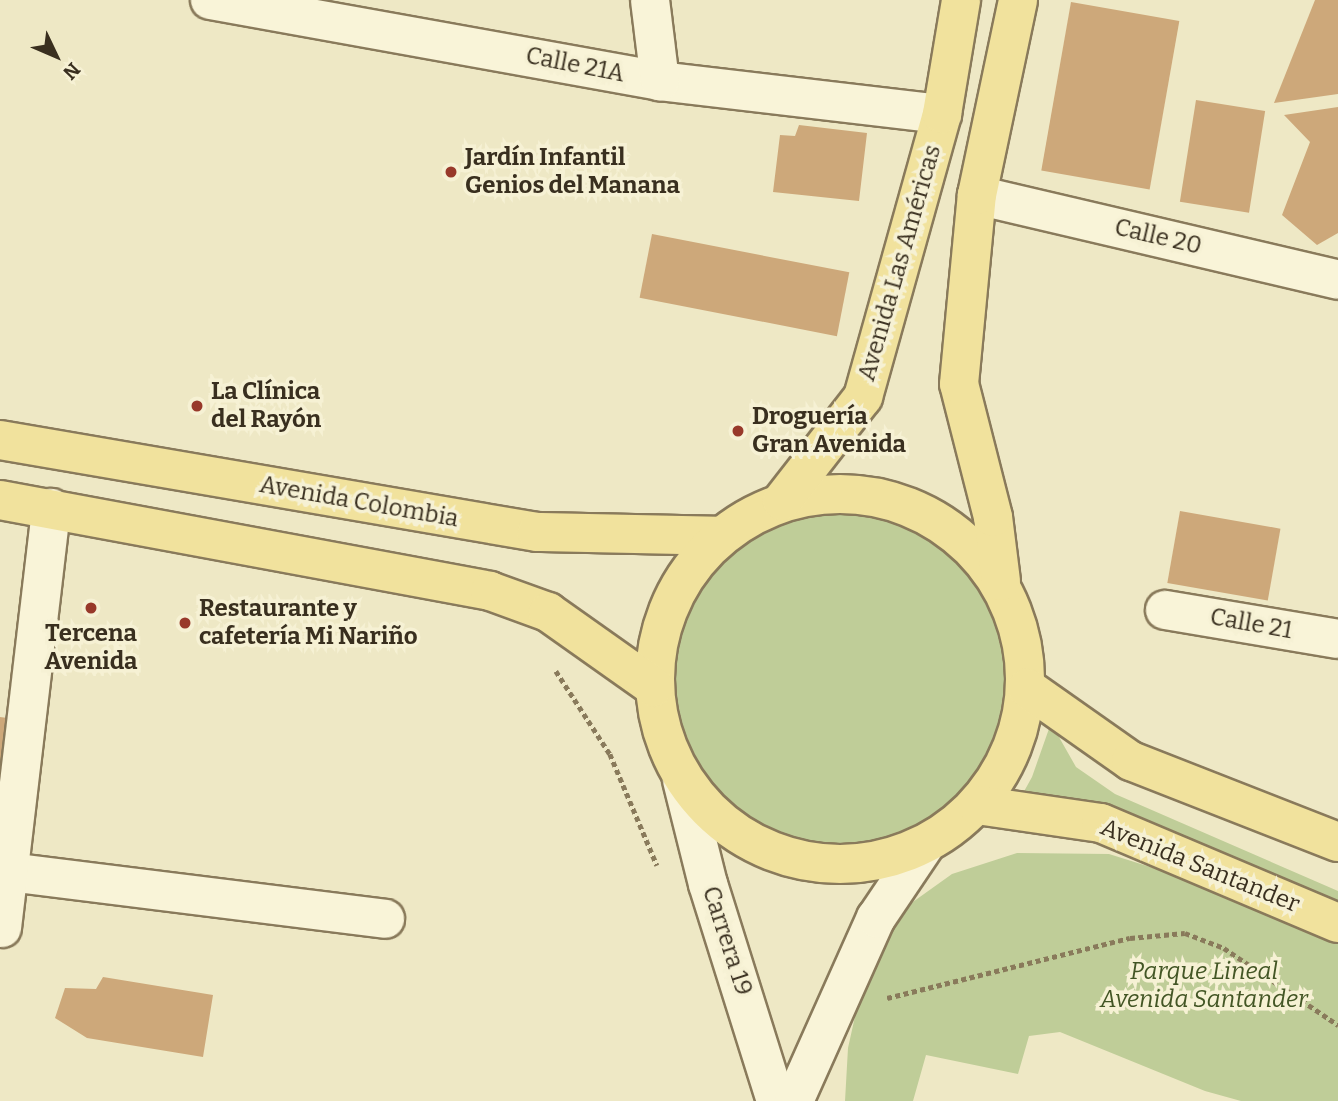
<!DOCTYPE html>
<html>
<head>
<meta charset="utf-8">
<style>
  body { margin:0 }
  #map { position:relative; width:1338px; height:1101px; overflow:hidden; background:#eee8c5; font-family:Bitter,serif }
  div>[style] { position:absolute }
  .green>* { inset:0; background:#bfcd98 }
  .round { border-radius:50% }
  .building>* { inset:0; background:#cda87a; transform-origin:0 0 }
  .path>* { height:4.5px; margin-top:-2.25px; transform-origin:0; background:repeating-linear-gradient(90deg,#897a5b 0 5px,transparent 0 8.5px) }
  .roads { filter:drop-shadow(2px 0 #897a5b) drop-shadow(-2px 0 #897a5b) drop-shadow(0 2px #897a5b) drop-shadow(0 -2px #897a5b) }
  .minor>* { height:38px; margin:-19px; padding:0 19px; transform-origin:19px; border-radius:19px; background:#f9f4d8 }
  .major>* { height:38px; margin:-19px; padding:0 19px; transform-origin:19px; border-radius:19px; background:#f1e29d }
  .major>.ring { margin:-19px; padding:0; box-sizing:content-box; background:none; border:38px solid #f1e29d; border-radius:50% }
  .dots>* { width:19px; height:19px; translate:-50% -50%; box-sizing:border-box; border:4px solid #f6f1d4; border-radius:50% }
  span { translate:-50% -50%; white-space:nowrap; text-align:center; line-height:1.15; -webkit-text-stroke:7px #f6f1d4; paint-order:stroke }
  .street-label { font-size:24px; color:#392f1f }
  .poi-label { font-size:24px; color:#392f1f; font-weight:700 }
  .left { translate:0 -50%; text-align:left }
  .park-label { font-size:24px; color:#435625; font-style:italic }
  .north { position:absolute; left:21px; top:21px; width:70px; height:70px; -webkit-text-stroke:5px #f6f1d4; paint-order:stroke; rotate:134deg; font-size:19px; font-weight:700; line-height:28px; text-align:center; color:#392f1f }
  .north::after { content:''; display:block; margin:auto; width:24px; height:32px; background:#392f1f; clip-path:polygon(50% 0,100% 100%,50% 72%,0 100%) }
</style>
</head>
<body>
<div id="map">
  <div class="green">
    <div class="round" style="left:660px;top:501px;width:360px;height:360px"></div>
    <div style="clip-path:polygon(1051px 723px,1076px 767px,1115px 794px,1338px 891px,1338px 903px,1123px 813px,1017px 804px,1032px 777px)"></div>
    <div style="clip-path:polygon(1017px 853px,1109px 854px,1233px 893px,1338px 937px,1338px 1101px,1241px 1101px,1205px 1091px,1060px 1032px,1029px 1036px,1018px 1074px,926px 1055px,913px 1101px,845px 1101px,848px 1048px,866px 967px,903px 909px,952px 874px)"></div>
  </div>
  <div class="building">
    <div style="clip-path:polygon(1315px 0,1338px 0,1338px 94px,1274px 103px)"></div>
    <div style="left:1071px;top:2px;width:110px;height:171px;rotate:10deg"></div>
    <div style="left:1196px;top:100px;width:70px;height:103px;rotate:9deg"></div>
    <div style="clip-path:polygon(1338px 107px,1338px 233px,1317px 245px,1282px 215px,1310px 142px,1284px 115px)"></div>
    <div style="clip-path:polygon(799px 125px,867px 133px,859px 201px,773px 192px,780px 135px,795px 136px)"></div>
    <div style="left:652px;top:234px;width:201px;height:65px;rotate:11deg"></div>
    <div style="left:1180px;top:511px;width:102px;height:73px;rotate:10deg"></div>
    <div style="clip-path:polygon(0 717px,15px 719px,0 792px)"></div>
    <div style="clip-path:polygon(103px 977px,213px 995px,203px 1057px,87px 1038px,55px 1018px,65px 988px,96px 989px)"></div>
  </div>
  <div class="path">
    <div style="left:556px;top:671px;width:99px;rotate:57deg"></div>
    <div style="left:610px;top:754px;width:121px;rotate:67.1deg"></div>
    <div style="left:887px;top:998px;width:250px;rotate:-13.9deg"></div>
    <div style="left:1130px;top:938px;width:55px;rotate:-5.2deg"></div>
    <div style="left:1185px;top:933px;width:42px;rotate:21deg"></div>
    <div style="left:1224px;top:948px;width:138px;rotate:34deg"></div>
  </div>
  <div class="roads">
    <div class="minor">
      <div style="left:210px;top:0;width:457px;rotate:10.2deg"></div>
      <div style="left:660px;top:81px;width:284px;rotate:6.7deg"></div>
      <div style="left:650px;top:0;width:82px;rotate:83deg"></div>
      <div style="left:977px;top:195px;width:371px;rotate:13.2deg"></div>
      <div style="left:1165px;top:610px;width:175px;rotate:9.5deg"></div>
      <div style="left:682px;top:780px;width:107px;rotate:76deg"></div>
      <div style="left:708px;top:884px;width:227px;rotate:72.6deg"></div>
      <div style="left:9px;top:872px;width:379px;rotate:7.1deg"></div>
      <div style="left:2px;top:928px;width:423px;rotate:-83.3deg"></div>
      <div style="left:794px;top:1101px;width:201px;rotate:-65.9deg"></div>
      <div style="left:876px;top:918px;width:89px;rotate:-56deg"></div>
    </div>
    <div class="major">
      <div style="left:0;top:440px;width:545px;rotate:9.72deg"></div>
      <div style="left:537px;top:532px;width:184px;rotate:1.2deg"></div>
      <div class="ring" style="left:655px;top:494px;width:332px;height:332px"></div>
      <div style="left:0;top:500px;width:498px;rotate:10.5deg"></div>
      <div style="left:490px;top:591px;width:62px;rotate:19.9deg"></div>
      <div style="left:548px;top:612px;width:130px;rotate:35.3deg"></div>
      <div style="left:782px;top:501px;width:132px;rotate:-52.1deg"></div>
      <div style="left:863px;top:397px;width:294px;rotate:-74.4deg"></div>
      <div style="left:942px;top:114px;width:116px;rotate:-80.5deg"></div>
      <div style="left:1001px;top:581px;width:64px;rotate:-97.1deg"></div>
      <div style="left:993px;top:517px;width:137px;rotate:-104.3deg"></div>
      <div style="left:959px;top:384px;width:190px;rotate:-84.6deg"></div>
      <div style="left:977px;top:195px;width:199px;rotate:-78.1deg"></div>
      <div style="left:1027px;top:688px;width:127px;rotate:35.1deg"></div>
      <div style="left:1131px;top:761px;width:222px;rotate:21.4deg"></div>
      <div style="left:977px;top:805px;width:125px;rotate:8.3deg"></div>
      <div style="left:1101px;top:823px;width:257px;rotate:22.9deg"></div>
    </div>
  </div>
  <div class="dots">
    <div style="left:451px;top:172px;background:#98392a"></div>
    <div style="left:197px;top:406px;background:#98392a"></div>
    <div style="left:738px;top:431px;background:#98392a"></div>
    <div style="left:91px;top:608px;background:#98392a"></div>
    <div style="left:185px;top:623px;background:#98392a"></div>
  </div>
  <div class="street-label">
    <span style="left:575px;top:65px;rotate:11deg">Calle 21A</span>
    <span style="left:1158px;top:237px;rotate:13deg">Calle 20</span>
    <span style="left:900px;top:263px;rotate:-74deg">Avenida Las Américas</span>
    <span style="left:359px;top:502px;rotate:10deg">Avenida Colombia</span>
    <span style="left:1251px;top:624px;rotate:10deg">Calle 21</span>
    <span style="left:1200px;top:866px;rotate:22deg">Avenida Santander</span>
    <span style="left:727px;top:941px;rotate:72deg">Carrera 19</span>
  </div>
  <div class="poi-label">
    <span class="left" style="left:465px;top:172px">Jardín Infantil<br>Genios del Manana</span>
    <span class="left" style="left:211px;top:406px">La Clínica<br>del Rayón</span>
    <span class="left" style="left:752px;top:431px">Droguería<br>Gran Avenida</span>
    <span class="left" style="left:199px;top:623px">Restaurante y<br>cafetería Mi Nariño</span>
    <span style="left:91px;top:648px">Tercena<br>Avenida</span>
  </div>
  <div class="park-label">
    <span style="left:1204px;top:986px">Parque Lineal<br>Avenida Santander</span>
  </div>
  <div class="north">N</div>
</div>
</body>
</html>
